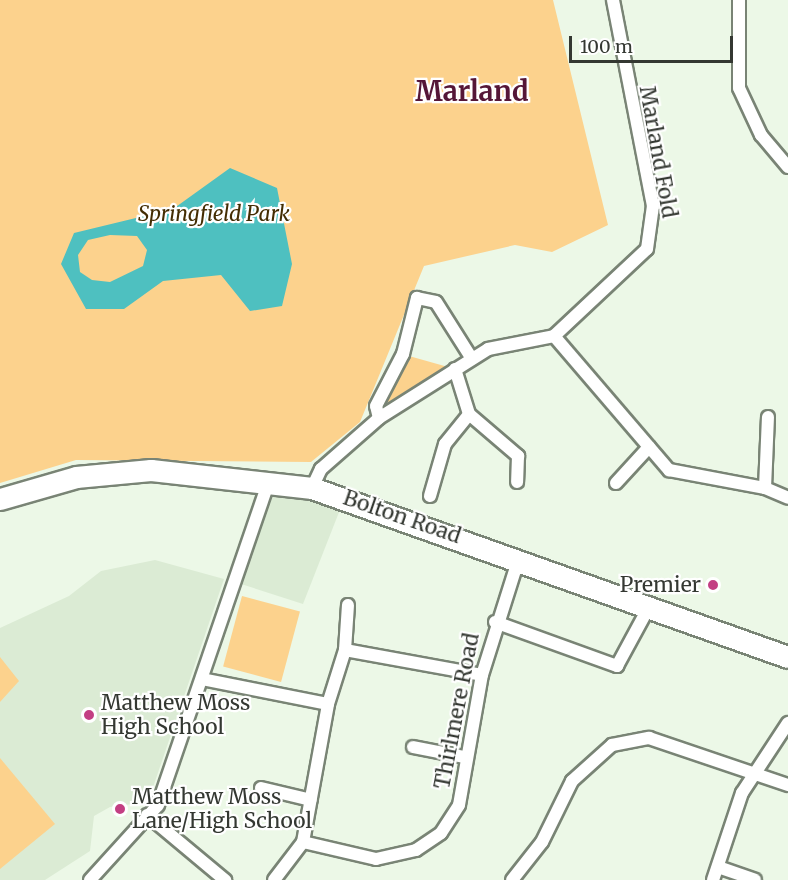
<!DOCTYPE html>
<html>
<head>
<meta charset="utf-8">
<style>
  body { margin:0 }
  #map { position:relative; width:788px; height:880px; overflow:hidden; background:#ecf8e7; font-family:Merriweather,serif }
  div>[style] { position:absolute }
  .built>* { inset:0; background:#dbebd4 }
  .green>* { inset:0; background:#fcd28d; transform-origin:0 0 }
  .water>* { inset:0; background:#4ec0c0 }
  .roads { filter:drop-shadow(2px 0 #798475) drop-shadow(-2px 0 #798475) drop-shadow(0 2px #798475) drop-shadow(0 -2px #798475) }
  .minor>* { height:12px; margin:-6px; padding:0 6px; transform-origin:6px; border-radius:6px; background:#fff }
  .trunk>* { height:21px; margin:-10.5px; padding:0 10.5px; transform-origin:10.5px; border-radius:10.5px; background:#fff }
  .dots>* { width:16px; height:16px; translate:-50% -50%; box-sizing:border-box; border:3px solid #fff; border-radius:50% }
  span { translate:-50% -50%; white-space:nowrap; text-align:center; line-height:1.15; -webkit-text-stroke:4.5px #fff; paint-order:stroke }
  .street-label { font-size:21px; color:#343832 }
  .park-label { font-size:21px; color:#432d03; font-style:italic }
  .poi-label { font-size:21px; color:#343832 }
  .right { translate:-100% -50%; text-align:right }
  .left { translate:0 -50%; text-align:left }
  .district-label { font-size:27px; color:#551637; font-weight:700 }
  .scale { position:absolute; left:569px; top:36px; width:164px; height:27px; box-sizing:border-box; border:3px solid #343832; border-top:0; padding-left:8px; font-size:18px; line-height:21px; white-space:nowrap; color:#343832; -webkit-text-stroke:4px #fff; paint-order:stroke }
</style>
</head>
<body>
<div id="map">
  <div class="built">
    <div style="clip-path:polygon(273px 492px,343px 502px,303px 604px,238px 583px)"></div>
    <div style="clip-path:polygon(155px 560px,224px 579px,148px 802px,110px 807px,94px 816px,90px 851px,45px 880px,0 880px,0 628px,69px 596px,101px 571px)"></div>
  </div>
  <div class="green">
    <div style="clip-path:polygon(0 0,553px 0,608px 225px,552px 252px,515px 245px,424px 266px,360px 422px,311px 462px,76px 460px,0 483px)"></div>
    <div style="clip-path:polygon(409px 356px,448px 367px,385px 404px,384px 401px)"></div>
    <div style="left:242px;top:596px;width:60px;height:73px;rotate:15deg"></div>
    <div style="clip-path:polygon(0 657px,19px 681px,0 702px)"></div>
    <div style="clip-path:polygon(0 758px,55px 824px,0 869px)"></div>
  </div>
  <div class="water">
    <div style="clip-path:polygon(evenodd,230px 168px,277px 188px,292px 264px,282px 306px,250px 311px,221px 275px,163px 281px,124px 309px,86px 309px,61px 264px,74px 233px,173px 209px,230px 168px,110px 235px,137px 236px,147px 250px,143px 266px,110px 282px,92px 280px,80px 272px,78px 255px,88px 240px,110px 235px)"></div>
  </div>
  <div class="roads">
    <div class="minor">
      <div style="left:739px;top:0;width:88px;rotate:90deg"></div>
      <div style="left:739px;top:88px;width:52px;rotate:64.9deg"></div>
      <div style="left:761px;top:135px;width:42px;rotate:49.8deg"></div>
      <div style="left:554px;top:336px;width:177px;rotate:49.4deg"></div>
      <div style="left:669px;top:470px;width:98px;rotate:10.6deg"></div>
      <div style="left:765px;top:488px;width:25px;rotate:23deg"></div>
      <div style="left:455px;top:369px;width:47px;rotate:72.7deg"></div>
      <div style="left:469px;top:414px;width:65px;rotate:40.6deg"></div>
      <div style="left:518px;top:456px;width:26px;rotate:92deg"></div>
      <div style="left:379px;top:418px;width:12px;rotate:-104deg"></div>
      <div style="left:376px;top:406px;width:59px;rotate:-62.6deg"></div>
      <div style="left:403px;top:354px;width:58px;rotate:-76deg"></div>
      <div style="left:417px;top:298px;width:19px;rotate:12deg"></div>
      <div style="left:436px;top:302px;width:67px;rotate:57.7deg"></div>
      <div style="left:616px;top:483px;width:49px;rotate:-47.5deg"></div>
      <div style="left:312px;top:488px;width:21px;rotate:-65deg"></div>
      <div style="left:321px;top:469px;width:77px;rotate:-41.3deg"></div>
      <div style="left:379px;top:418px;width:129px;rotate:-32.3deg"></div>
      <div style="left:488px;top:349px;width:67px;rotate:-11.1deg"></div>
      <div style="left:554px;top:336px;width:127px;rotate:-43.1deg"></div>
      <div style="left:647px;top:249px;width:43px;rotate:-82.1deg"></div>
      <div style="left:653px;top:206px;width:210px;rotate:-101deg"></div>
      <div style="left:765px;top:488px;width:71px;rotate:-87.6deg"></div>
      <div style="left:430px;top:496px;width:54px;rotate:-73.9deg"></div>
      <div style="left:445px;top:444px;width:38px;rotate:-51deg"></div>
      <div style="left:495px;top:622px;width:130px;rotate:19.8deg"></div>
      <div style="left:617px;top:666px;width:69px;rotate:-61.6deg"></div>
      <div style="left:345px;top:650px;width:139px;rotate:10.3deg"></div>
      <div style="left:202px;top:679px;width:128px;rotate:11.2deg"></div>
      <div style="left:413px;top:747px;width:52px;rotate:11.1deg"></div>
      <div style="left:261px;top:788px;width:51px;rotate:13.5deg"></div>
      <div style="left:147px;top:815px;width:102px;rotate:39.8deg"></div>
      <div style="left:303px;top:842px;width:75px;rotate:13.1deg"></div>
      <div style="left:376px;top:859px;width:41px;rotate:-12.7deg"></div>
      <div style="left:416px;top:850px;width:30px;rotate:-34deg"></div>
      <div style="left:441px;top:833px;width:33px;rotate:-57deg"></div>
      <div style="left:459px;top:805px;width:132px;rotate:-80deg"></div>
      <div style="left:482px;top:675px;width:123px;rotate:-72.5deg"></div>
      <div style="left:718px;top:867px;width:39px;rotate:19deg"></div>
      <div style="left:90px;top:880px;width:101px;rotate:-47.8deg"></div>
      <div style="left:158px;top:805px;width:342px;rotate:-71.1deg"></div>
      <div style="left:274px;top:880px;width:48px;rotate:-52.7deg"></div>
      <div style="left:303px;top:842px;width:140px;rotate:-79.7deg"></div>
      <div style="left:328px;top:704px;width:57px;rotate:-72.5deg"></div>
      <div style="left:345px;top:650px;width:45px;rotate:-86.2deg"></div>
      <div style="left:512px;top:880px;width:48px;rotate:-51.7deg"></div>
      <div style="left:542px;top:842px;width:68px;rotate:-63.8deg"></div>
      <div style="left:572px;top:781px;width:54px;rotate:-42deg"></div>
      <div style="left:612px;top:745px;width:38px;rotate:-11deg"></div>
      <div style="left:649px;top:738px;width:147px;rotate:18.7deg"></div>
      <div style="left:713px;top:880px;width:92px;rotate:-71.6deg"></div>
      <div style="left:742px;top:793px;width:84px;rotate:-56.7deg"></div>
    </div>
    <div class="trunk">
      <div style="left:0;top:499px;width:79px;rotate:-16.1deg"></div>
      <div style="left:76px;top:477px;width:75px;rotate:-5.3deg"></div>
      <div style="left:151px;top:470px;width:162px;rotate:6.4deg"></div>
      <div style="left:312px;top:488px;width:505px;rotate:19.55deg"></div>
    </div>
  </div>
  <div class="dots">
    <div style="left:713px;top:585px;background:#c33f83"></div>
    <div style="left:89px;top:715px;background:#c33f83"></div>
    <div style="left:120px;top:809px;background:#c33f83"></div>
  </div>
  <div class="street-label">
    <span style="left:658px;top:152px;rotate:80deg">Marland Fold</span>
    <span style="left:402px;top:517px;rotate:19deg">Bolton Road</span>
    <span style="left:457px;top:711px;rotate:-79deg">Thirlmere Road</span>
  </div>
  <div class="park-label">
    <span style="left:214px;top:214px">Springfield Park</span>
  </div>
  <div class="poi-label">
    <span class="right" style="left:701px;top:585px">Premier</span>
    <span class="left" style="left:101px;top:715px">Matthew Moss<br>High School</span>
    <span class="left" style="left:132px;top:809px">Matthew Moss<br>Lane/High School</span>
  </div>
  <div class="district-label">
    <span style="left:472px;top:92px">Marland</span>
  </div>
  <div class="scale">100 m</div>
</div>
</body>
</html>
